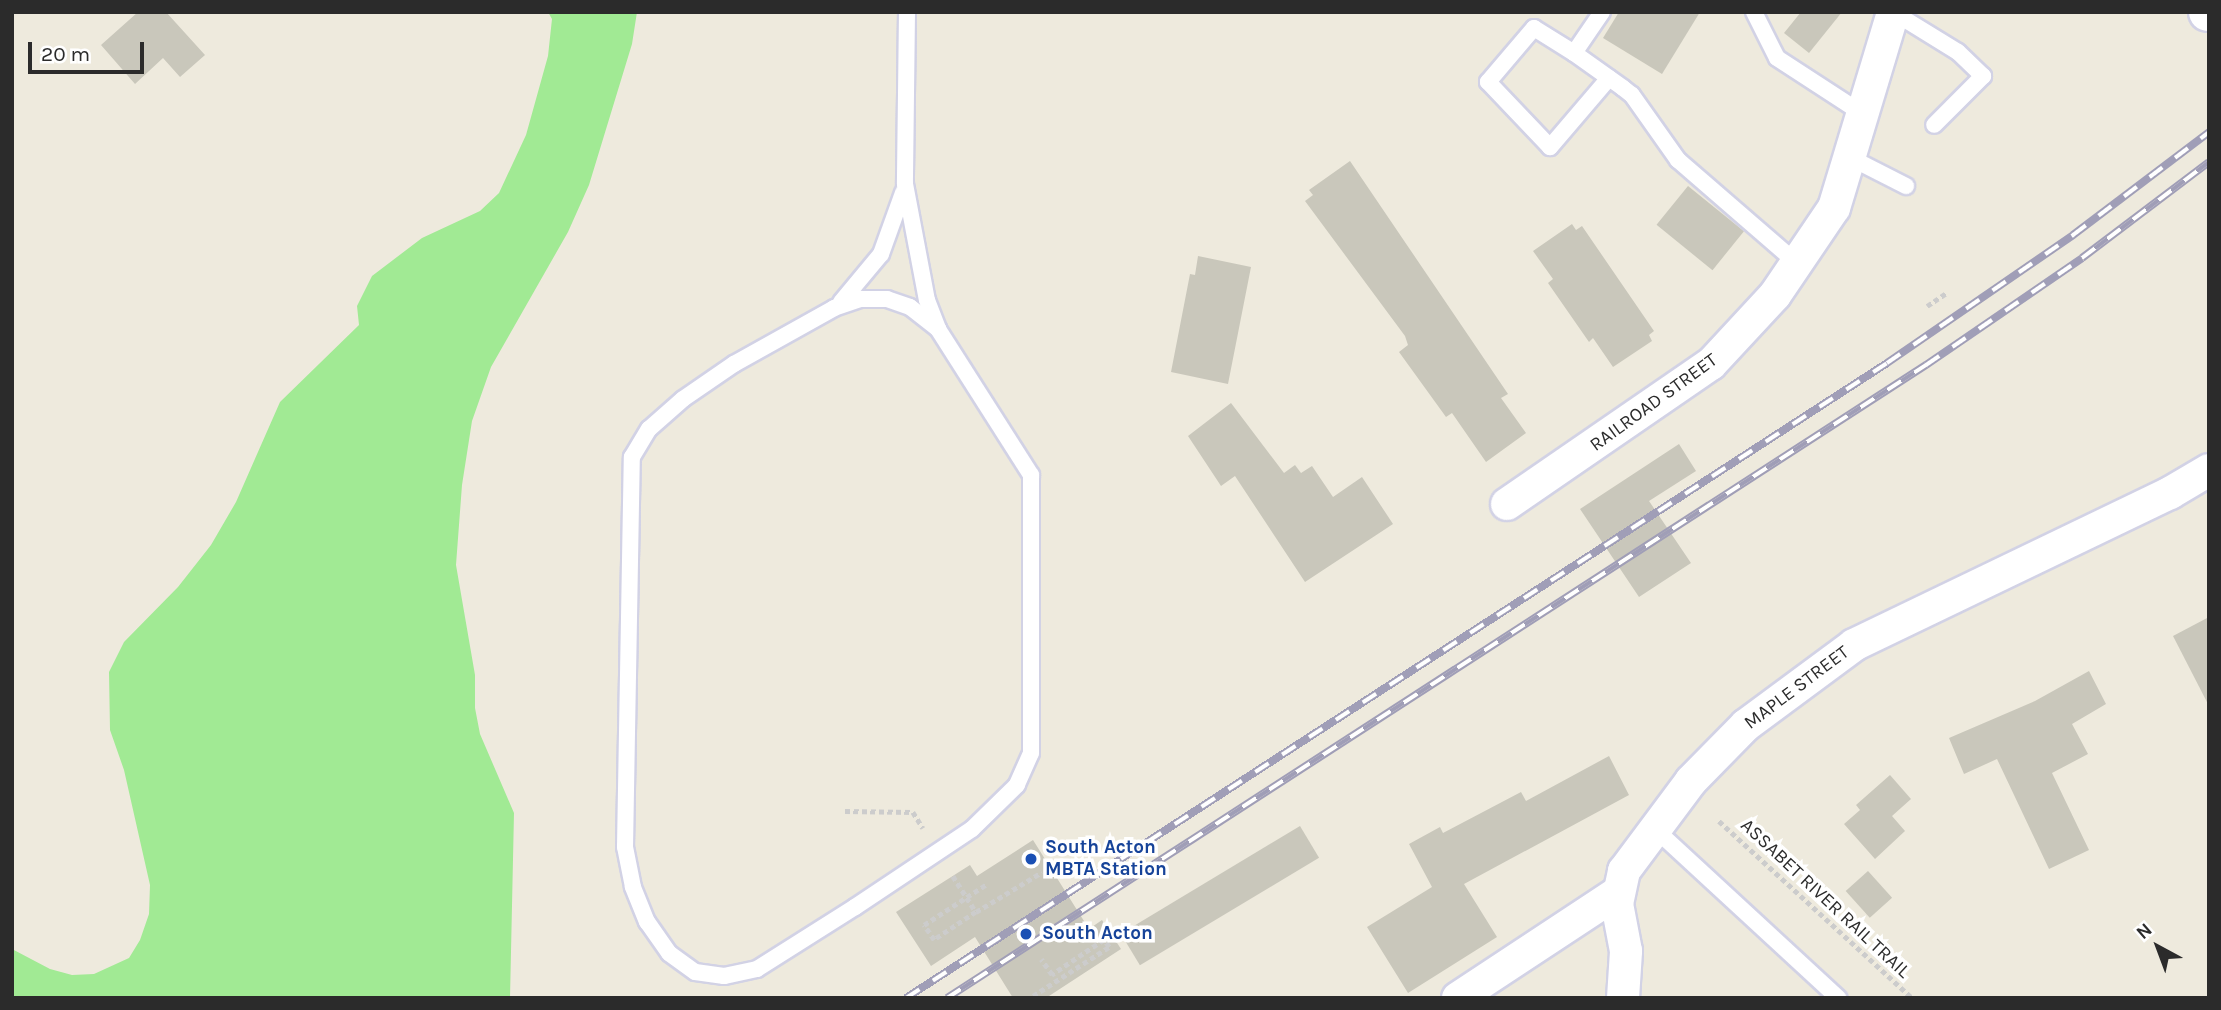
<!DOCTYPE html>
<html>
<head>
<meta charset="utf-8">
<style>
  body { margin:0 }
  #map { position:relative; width:2221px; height:1010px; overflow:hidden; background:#eeeadd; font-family:Karla,sans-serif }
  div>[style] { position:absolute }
  .green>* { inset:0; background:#a1ea94 }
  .building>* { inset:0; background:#c9c7bb; transform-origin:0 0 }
  .path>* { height:4.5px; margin-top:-2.25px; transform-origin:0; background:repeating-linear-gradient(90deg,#ccc 0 5px,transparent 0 8.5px) }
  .roads { filter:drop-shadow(2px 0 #d2d2e5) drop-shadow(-2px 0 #d2d2e5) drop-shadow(0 2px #d2d2e5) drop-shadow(0 -2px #d2d2e5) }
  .service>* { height:16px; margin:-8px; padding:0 8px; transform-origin:8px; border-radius:8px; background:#fff }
  .minor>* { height:32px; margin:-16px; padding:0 16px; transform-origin:16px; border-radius:16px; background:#fff }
  .secondary>* { height:38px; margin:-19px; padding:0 19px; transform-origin:19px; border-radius:19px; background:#fff }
  .rail>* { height:8px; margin-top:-4px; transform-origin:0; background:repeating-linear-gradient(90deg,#fff 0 16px,#a09eb7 0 32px); box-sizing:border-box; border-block:2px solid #a09eb7 }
  .dots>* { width:19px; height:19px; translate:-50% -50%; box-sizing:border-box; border:4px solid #fff; border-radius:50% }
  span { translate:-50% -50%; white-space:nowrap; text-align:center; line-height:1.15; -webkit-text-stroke:7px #fff; paint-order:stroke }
  .street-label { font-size:19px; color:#2b2b2b }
  .transit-label { font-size:19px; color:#164399; font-weight:700 }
  .left { translate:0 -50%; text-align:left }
  .frame { position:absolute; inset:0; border:14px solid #2b2b2b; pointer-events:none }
  .north { position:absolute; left:2123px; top:912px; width:70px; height:70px; -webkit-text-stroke:5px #fff; paint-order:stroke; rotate:319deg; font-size:19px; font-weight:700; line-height:28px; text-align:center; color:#2b2b2b }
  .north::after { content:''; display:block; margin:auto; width:24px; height:32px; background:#2b2b2b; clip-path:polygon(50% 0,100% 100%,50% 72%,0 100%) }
  .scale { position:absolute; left:28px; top:42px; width:116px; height:32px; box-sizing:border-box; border:4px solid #2b2b2b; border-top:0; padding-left:9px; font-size:21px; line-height:24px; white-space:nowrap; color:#2b2b2b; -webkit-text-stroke:5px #fff; paint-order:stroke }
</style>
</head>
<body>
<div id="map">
  <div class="green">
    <div style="clip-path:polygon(548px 12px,637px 12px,632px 44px,589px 185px,568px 232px,491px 367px,472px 421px,462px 485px,456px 565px,475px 675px,475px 708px,480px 734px,514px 813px,510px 998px,12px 998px,12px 949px,50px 969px,72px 975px,94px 974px,129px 958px,140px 940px,149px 914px,150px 885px,124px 770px,110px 730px,109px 672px,124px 642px,178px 587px,211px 545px,236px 502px,280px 402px,359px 325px,357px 306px,372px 276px,422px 238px,480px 211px,499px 193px,526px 135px,548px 56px,552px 19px)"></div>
  </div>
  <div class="building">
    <div style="clip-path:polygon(138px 12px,166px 12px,205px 55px,180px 77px,163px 58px,135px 84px,101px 45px)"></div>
    <div style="clip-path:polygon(1619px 12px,1700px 12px,1662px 74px,1603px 38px)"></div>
    <div style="clip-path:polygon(1801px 12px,1842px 12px,1809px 53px,1784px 33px)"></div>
    <div style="clip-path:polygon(1350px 161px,1508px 394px,1501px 398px,1526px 433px,1486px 462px,1452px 413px,1446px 417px,1399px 352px,1408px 345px,1405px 336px,1305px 201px,1313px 195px,1309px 190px)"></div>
    <div style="left:1688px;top:186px;width:72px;height:50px;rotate:39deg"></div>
    <div style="clip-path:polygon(1572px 224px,1576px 230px,1582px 226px,1654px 331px,1649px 335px,1652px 341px,1613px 367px,1593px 338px,1589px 342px,1548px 283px,1553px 279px,1533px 251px)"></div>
    <div style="clip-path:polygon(1198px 256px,1251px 267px,1228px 384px,1171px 372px,1190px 274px,1195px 275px)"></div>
    <div style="clip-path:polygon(1231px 403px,1284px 473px,1295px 465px,1301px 473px,1312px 466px,1333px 497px,1362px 477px,1393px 524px,1305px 582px,1235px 476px,1221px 486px,1188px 436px)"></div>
    <div style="clip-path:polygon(1679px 444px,1696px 471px,1649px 501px,1691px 563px,1639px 597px,1580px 509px)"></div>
    <div style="clip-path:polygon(2209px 617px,2209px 706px,2173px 636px)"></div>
    <div style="clip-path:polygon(2089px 671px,2106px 704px,2072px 724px,2088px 754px,2052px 773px,2089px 850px,2049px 869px,1997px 759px,1964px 774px,1949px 738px,2035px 701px)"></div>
    <div style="clip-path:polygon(1609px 756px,1629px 795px,1464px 884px,1497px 937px,1408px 993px,1367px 927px,1432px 887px,1409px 844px,1440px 827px,1443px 833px,1521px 792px,1526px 801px)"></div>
    <div style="clip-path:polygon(1890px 775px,1911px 799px,1892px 816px,1905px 831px,1875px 859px,1844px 824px,1860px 810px,1856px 805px)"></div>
    <div style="left:1300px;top:826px;width:37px;height:209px;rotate:59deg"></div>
    <div style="clip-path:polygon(1033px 840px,1089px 929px,1102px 920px,1121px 949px,1046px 998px,1013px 998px,975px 937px,931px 966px,896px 912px,970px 865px,977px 876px)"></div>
    <div style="left:1868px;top:871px;width:36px;height:30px;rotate:48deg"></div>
  </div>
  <div class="path">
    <div style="left:1927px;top:306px;width:23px;rotate:-34deg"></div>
    <div style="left:845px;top:811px;width:68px;rotate:0.8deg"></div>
    <div style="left:913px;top:812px;width:19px;rotate:58deg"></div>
    <div style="left:1719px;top:821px;width:262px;rotate:42.5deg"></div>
    <div style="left:953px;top:876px;width:43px;rotate:57.4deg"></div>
    <div style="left:976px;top:912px;width:77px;rotate:-31.2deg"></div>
    <div style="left:976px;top:912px;width:50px;rotate:146.3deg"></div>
    <div style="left:934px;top:940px;width:18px;rotate:-124deg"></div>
    <div style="left:924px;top:925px;width:75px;rotate:-33.1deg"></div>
    <div style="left:1033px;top:996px;width:90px;rotate:-32.8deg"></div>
    <div style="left:1109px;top:947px;width:9px;rotate:-126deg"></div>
    <div style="left:1104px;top:940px;width:63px;rotate:146.1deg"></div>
    <div style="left:1052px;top:975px;width:19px;rotate:-125deg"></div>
  </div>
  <div class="roads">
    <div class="service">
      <div style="left:907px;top:12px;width:172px;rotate:90.7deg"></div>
      <div style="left:905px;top:184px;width:118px;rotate:79.3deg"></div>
      <div style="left:927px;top:300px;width:31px;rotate:69deg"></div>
      <div style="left:938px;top:329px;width:173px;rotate:57.5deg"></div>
      <div style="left:1031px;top:475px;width:278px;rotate:90deg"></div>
      <div style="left:1031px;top:753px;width:35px;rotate:114deg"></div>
      <div style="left:1017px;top:785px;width:63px;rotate:135.6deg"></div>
      <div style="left:972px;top:829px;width:141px;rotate:146.3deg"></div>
      <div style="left:855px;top:907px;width:116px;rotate:147.7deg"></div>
      <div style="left:757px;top:969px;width:34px;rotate:168deg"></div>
      <div style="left:724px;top:976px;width:29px;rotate:-172deg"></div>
      <div style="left:695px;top:972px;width:32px;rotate:-144deg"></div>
      <div style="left:669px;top:953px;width:38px;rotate:-125deg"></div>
      <div style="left:647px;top:922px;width:38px;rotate:-112deg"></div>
      <div style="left:633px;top:887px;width:41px;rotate:-101.3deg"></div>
      <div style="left:625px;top:847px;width:390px;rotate:-89deg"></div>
      <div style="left:632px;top:457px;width:33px;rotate:-59deg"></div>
      <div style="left:649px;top:429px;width:45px;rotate:-41.4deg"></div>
      <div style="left:683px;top:399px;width:62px;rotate:-34.5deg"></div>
      <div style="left:734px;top:364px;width:115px;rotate:-29.2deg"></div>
      <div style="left:834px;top:308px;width:28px;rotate:-19deg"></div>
      <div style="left:860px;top:299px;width:27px"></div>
      <div style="left:887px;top:299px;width:24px;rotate:19deg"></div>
      <div style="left:910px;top:307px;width:36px;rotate:38deg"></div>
      <div style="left:1754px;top:12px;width:51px;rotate:63.4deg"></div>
      <div style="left:1777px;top:58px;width:99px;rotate:33deg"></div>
      <div style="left:1893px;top:12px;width:76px;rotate:31.6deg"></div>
      <div style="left:1958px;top:52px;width:35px;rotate:44deg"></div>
      <div style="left:1983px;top:76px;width:69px;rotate:135deg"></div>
      <div style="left:1574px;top:53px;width:50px;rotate:-55.7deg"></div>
      <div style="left:1609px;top:78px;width:91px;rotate:130.5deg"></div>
      <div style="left:1550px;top:147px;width:90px;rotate:-133.6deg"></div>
      <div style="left:1488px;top:82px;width:71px;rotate:-49.6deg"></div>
      <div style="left:1534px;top:28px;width:47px;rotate:32deg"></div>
      <div style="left:1574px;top:53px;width:60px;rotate:35.5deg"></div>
      <div style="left:1623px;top:88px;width:11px;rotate:38deg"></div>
      <div style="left:1632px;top:95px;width:80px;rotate:54.7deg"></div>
      <div style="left:1678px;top:160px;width:159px;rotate:40.9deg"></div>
      <div style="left:1849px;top:157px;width:64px;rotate:27deg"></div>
      <div style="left:841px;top:302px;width:62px;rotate:-50.2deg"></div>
      <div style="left:881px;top:254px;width:65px;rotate:-70.2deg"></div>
      <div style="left:1654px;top:828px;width:251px;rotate:42.7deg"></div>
    </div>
    <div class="minor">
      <div style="left:1507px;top:504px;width:247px;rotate:-34.5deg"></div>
      <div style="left:1711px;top:364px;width:94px;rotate:-47.2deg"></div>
      <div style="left:1775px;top:295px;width:105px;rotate:-55.9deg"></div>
      <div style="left:1834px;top:208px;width:205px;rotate:-73.2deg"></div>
      <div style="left:1458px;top:998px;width:191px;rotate:-33.4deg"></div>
      <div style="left:1623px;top:998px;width:47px;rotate:-86.3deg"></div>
      <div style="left:1626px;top:951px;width:48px;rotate:-100.8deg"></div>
      <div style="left:1617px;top:904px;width:34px;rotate:-78deg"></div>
      <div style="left:1624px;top:871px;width:112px;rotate:-53.3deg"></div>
      <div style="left:1691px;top:781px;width:78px;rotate:-45.5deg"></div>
      <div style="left:1746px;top:725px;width:134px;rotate:-36.5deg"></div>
      <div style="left:1854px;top:645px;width:351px;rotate:-25.7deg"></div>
      <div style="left:2170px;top:493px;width:45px;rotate:-30.5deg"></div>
    </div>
    <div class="secondary">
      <div style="left:2208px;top:12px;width:1px"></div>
    </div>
  </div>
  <div class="rail">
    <div style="left:906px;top:998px;width:1169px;rotate:-32.91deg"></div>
    <div style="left:1887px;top:363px;width:226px;rotate:-34.5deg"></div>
    <div style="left:2073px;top:235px;width:171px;rotate:-37.1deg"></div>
    <div style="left:947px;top:998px;width:1166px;rotate:-32.89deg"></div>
    <div style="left:1926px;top:365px;width:189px;rotate:-34.4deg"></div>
    <div style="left:2082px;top:258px;width:159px;rotate:-37.1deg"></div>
  </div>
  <div class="dots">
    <div style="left:1031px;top:859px;background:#1a4fb4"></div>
    <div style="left:1026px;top:934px;background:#1a4fb4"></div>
  </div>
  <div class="street-label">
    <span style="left:1654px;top:403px;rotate:-36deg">RAILROAD STREET</span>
    <span style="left:1797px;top:688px;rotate:-37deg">MAPLE STREET</span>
    <span style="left:1825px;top:899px;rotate:43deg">ASSABET RIVER RAIL TRAIL</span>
  </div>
  <div class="transit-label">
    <span class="left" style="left:1045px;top:859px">South Acton<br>MBTA Station</span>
    <span class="left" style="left:1042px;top:934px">South Acton</span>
  </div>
  <div class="frame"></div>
  <div class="north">N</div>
  <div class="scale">20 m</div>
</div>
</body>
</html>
